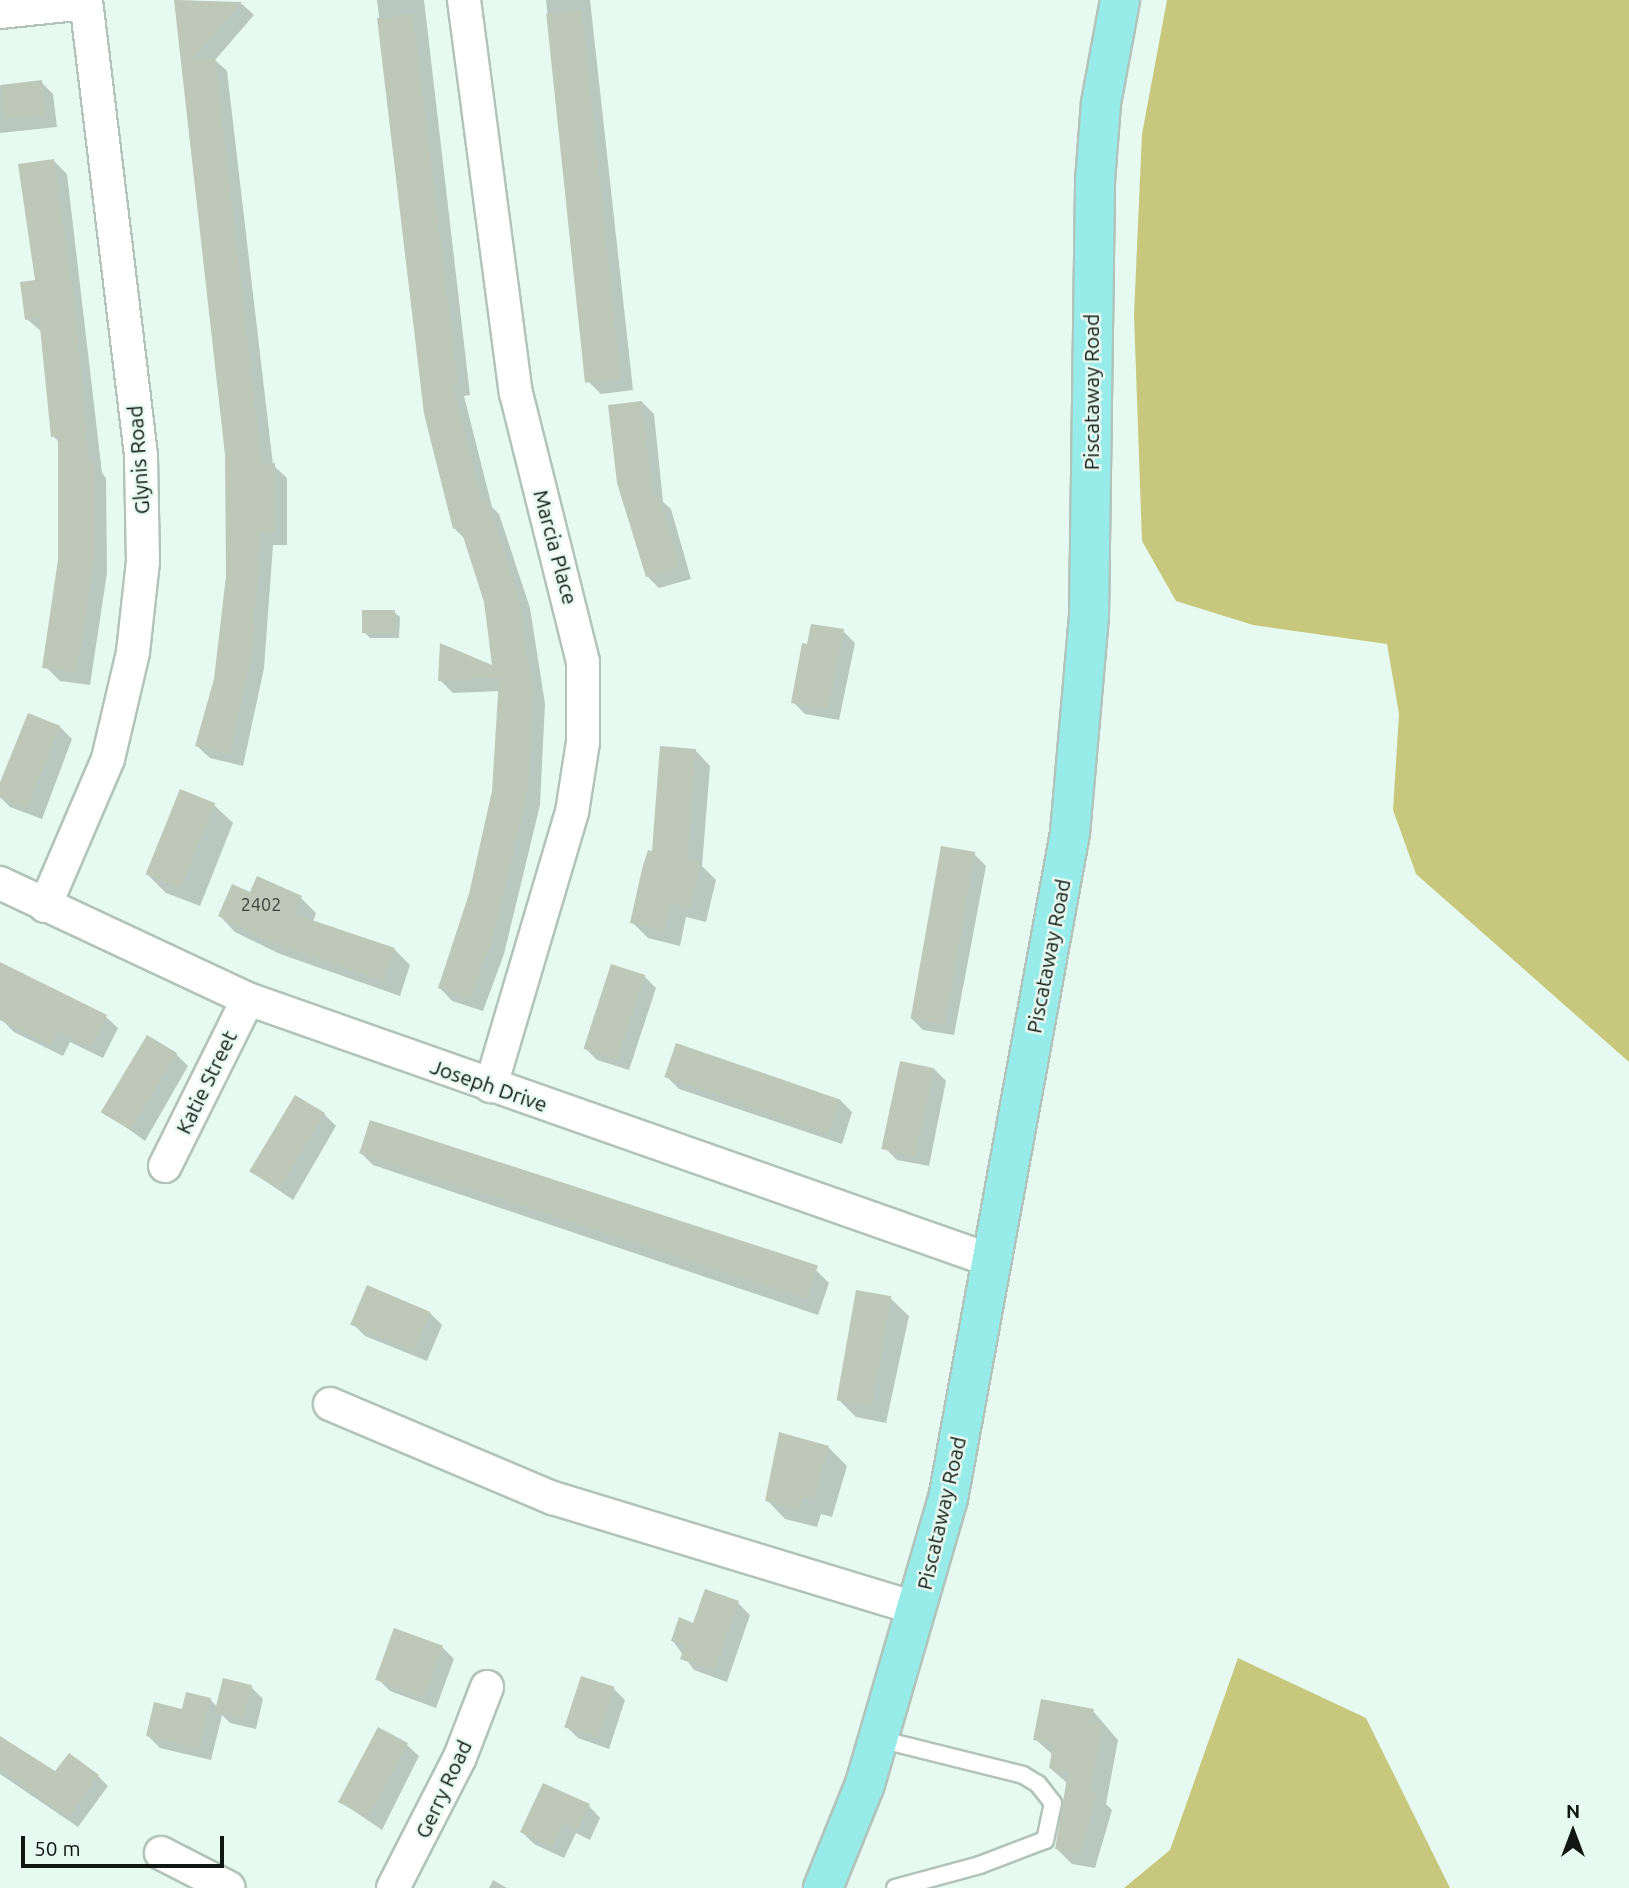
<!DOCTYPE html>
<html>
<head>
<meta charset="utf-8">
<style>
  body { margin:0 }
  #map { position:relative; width:1629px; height:1888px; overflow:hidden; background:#e7faf1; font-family:Ubuntu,sans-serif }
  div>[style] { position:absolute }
  .green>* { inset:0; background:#c7c87d }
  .shadow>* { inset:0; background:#0003 }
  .building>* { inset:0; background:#bdc8b9; transform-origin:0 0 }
  .roads { filter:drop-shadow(2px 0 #b1c3ba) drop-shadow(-2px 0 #b1c3ba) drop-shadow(0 2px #b1c3ba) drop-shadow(0 -2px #b1c3ba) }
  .lane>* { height:16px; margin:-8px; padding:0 8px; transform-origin:8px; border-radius:8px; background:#fff }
  .street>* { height:32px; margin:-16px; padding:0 16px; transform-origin:16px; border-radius:16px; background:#fff }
  .primary>* { height:38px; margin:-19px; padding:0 19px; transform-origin:19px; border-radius:19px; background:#97ecea }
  span { translate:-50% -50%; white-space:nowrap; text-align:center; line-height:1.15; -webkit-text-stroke:5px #e7faf1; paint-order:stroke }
  .number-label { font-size:18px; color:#3b423c }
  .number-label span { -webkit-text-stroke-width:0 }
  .street-label { font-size:21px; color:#101613 }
  .north { position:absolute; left:1538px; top:1797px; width:70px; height:70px; -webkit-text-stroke:5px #e7faf1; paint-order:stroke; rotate:0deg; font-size:19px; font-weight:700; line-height:28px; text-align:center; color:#101613 }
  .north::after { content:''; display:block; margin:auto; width:24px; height:32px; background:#101613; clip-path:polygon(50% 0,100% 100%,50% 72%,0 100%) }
  .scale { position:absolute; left:21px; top:1836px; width:203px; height:32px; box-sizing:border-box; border:4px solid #101613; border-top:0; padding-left:9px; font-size:21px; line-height:24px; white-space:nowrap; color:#101613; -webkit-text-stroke:5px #e7faf1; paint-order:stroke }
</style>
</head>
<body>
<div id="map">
  <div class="green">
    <div style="clip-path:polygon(1167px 0,1629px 0,1629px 1062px,1416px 874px,1393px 810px,1399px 714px,1387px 644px,1253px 625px,1176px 601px,1142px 541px,1134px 315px,1142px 134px)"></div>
    <div style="clip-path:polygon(1238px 1658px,1366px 1718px,1450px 1888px,1124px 1888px,1170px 1850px)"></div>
  </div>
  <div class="shadow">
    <div style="clip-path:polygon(176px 0,242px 4px,254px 15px,215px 60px,227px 71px,273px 465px,287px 478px,287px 545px,273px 545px,264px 668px,243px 766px,210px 758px,197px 746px,216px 679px,228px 576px,227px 455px)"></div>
    <div style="clip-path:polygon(377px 0,424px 0,470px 395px,464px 396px,492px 507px,499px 514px,530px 608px,545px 704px,540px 805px,504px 954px,483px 1011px,452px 1001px,440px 988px,471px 894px,494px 791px,500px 691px,453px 693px,440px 680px,494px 667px,486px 602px,465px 539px,455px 529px,425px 414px)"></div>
    <div style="clip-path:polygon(546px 0,590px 0,633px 390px,601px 394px,589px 382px)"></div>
    <div style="clip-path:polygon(41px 82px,53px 94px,57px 127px,0 133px,0 86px)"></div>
    <div style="clip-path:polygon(54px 161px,67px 174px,102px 473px,106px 478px,107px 573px,90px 685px,60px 681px,47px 668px,60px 560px,59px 442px,53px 436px,42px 332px,27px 319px,37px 282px)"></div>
    <div style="clip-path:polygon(642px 402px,654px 414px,663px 502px,671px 509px,691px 579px,659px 588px,647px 576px)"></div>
    <div style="clip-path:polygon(394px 612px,400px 617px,399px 638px,370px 638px,364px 632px)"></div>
    <div style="clip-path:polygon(843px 631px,855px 643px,839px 720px,805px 714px,793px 702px,809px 646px)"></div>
    <div style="clip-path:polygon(29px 715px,60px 727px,72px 739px,42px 819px,10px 807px,0 797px)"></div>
    <div style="clip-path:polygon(695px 750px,710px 766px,702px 866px,716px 880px,706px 922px,686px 917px,680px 946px,648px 938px,632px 922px,653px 853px)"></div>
    <div style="clip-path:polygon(181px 791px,214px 805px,233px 823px,200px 906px,166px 893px,148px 875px)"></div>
    <div style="clip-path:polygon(974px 854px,986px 866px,954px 1035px,923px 1030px,911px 1018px)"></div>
    <div style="clip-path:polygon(251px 894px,301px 898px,316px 913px,313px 922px,395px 950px,410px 965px,400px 996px,280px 954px,235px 932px,220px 916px)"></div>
    <div style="clip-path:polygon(0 963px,106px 1017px,118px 1028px,103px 1058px,70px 1042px,63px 1056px,14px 1032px,2px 1020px)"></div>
    <div style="clip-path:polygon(644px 976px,656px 988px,629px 1070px,597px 1060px,585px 1048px)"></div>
    <div style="clip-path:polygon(176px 1054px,188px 1066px,145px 1141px,105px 1112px)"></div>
    <div style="clip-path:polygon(934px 1069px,946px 1081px,929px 1166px,897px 1160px,885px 1148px)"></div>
    <div style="clip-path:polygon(667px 1077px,840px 1100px,852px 1112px,842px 1144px,679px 1089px)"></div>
    <div style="clip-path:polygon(324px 1114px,336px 1126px,293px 1200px,252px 1172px)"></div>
    <div style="clip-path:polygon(372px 1122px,817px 1271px,829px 1283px,818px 1315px,373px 1165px,361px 1153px)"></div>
    <div style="clip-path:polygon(890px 1298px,909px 1316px,886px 1423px,856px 1417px,838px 1399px)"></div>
    <div style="clip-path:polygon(430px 1313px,442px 1325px,427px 1361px,365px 1336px,353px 1324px)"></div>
    <div style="clip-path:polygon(780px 1434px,829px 1448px,847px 1466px,832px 1517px,821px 1514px,817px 1527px,785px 1519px,767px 1500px)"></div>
    <div style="clip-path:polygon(738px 1603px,750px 1615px,727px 1682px,694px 1670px,673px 1641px)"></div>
    <div style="clip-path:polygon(442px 1647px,454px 1659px,436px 1708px,390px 1691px,378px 1679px)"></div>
    <div style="clip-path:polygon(251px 1687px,263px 1699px,256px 1729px,230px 1723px,222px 1715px,211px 1760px,160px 1748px,148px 1736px,183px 1711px,187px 1694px,211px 1700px,218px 1708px)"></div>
    <div style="clip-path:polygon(613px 1688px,625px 1700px,609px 1749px,578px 1738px,566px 1726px)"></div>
    <div style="clip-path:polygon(1093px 1711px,1118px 1740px,1106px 1804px,1112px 1810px,1095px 1868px,1072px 1864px,1056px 1848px,1067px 1783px,1050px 1768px,1053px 1755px,1035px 1739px)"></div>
    <div style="clip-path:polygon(407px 1745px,419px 1756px,382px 1830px,341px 1802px)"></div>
    <div style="clip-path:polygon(0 1749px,55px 1773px,98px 1776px,108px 1786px,78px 1827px,0 1774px)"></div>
    <div style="clip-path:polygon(589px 1806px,600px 1818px,590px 1840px,576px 1833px,564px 1858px,534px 1844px,522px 1832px)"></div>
    <div style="clip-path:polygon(493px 1880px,507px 1888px,489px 1888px)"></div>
  </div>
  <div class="building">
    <div style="clip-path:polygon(174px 0,242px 2px,193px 59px,215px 57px,262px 465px,275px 463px,275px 533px,261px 533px,252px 654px,230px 754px,195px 746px,214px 679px,226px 576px,225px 455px)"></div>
    <div style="left:582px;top:10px;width:371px;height:36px;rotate:84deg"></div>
    <div style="clip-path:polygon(413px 14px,458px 383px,452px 383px,482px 501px,487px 499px,518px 593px,533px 691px,528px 791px,492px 941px,470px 999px,438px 988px,469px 894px,492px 791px,499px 678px,438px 681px,440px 643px,492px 665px,484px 602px,460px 527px,453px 529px,424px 414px,377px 18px)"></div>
    <div style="left:42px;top:80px;width:35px;height:42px;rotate:83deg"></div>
    <div style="clip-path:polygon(54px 159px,76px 312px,89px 463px,94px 463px,94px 559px,77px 673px,42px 668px,58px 560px,58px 436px,51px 437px,39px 318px,25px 320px,20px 282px,35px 280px,18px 164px)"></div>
    <div style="clip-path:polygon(642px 401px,653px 497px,659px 495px,680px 567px,646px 577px,617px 483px,608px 405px)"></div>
    <div style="left:362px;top:610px;width:33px;height:23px"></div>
    <div style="clip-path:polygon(811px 624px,844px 629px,828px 709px,791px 703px,802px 643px,807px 644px)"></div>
    <div style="left:28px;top:713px;width:35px;height:89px;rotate:22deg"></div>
    <div style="clip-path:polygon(660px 746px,696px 749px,687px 859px,701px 863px,690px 908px,671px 903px,664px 931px,630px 923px,642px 869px,648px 850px,652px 851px)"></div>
    <div style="left:180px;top:789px;width:38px;height:92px;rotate:22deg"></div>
    <div style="left:941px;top:846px;width:35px;height:175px;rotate:10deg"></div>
    <div style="clip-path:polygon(257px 876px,302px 896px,294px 914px,395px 948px,384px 982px,263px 939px,218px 916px,232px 884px,250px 892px)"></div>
    <div style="clip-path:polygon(0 962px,107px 1015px,91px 1048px,58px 1031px,51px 1046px,0 1020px)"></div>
    <div style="left:611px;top:964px;width:36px;height:89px;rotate:18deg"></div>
    <div style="left:147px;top:1035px;width:35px;height:90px;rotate:31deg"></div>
    <div style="left:676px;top:1043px;width:174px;height:36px;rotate:19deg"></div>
    <div style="left:900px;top:1061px;width:35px;height:90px;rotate:12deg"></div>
    <div style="left:295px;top:1095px;width:35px;height:89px;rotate:31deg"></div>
    <div style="left:370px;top:1120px;width:471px;height:35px;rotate:18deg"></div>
    <div style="left:367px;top:1285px;width:69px;height:43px;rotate:23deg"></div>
    <div style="left:856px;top:1290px;width:36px;height:112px;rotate:10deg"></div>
    <div style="clip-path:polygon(779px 1432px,829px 1446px,814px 1500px,803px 1497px,799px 1510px,765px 1501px)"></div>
    <div style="clip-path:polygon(705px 1589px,739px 1601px,715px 1671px,680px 1659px,685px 1646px,671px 1641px,679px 1617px,693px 1623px)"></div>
    <div style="left:394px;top:1628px;width:52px;height:55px;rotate:20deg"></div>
    <div style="left:581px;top:1676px;width:35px;height:54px;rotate:18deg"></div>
    <div style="left:223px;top:1678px;width:30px;height:35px;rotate:14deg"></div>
    <div style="clip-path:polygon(186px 1692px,211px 1698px,199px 1749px,146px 1736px,154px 1702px,182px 1709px)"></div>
    <div style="clip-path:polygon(1041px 1699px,1094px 1709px,1091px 1721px,1103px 1723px,1090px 1792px,1097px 1793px,1080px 1854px,1055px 1849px,1068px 1772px,1049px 1768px,1053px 1744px,1033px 1740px)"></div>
    <div style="left:378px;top:1727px;width:34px;height:85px;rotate:28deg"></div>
    <div style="clip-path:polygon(0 1736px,55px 1771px,69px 1753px,99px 1775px,68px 1818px,0 1769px)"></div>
    <div style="clip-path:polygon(543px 1783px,590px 1804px,578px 1829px,563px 1823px,552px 1847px,520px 1832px)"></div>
  </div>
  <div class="roads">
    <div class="lane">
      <div style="left:879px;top:1739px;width:148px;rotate:14deg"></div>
      <div style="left:1023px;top:1775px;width:17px;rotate:31deg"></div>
      <div style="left:1038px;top:1784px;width:24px;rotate:52deg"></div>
      <div style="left:1053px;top:1803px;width:38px;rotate:102deg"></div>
      <div style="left:1045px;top:1840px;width:70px;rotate:159deg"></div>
      <div style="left:980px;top:1865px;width:88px;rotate:164.9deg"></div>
    </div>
    <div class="street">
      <div style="left:464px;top:0;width:396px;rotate:82.5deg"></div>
      <div style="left:516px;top:393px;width:277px;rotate:76deg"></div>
      <div style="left:583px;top:662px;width:80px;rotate:90deg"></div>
      <div style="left:583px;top:742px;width:71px;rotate:98.9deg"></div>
      <div style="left:572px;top:812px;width:286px;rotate:106.5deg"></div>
      <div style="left:0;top:12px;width:86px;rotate:-6deg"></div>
      <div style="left:0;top:883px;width:274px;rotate:25.1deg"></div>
      <div style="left:248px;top:999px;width:787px;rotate:19.38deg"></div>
      <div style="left:45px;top:906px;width:160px;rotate:-66.8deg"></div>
      <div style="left:108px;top:759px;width:110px;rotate:-76.8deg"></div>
      <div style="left:133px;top:652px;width:91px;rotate:-83.7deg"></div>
      <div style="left:143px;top:562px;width:107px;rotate:-91.1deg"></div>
      <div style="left:141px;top:455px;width:458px;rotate:-96.9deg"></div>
      <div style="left:165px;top:1166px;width:186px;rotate:-63.6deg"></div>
      <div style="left:330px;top:1404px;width:242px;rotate:22.9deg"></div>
      <div style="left:553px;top:1498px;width:382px;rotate:16.9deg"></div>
      <div style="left:161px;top:1853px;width:76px;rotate:27.2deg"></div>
      <div style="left:393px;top:1888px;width:147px;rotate:-62.9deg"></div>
      <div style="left:460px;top:1757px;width:75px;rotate:-68.9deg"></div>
    </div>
    <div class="primary">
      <div style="left:823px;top:1888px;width:112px;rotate:-68deg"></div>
      <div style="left:865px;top:1784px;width:297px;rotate:-73.8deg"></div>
      <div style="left:948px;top:1499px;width:677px;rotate:-79.62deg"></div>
      <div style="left:1070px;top:833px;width:218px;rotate:-85deg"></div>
      <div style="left:1089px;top:616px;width:435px;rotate:-89.2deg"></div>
      <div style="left:1095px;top:181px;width:78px;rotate:-85.6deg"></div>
      <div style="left:1101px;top:103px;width:105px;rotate:-79.5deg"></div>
    </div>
  </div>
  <div class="number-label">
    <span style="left:261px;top:904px">2402</span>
  </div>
  <div class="street-label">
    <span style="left:1091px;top:392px;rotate:-90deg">Piscataway Road</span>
    <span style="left:138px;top:460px;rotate:-94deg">Glynis Road</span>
    <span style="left:556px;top:547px;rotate:75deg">Marcia Place</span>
    <span style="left:1048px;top:956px;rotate:-79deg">Piscataway Road</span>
    <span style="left:206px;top:1082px;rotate:-64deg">Katie Street</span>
    <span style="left:489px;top:1085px;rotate:19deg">Joseph Drive</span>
    <span style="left:941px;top:1513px;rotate:-77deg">Piscataway Road</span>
    <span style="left:443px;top:1789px;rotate:-65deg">Gerry Road</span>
  </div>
  <div class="north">N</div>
  <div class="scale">50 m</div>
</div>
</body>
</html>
